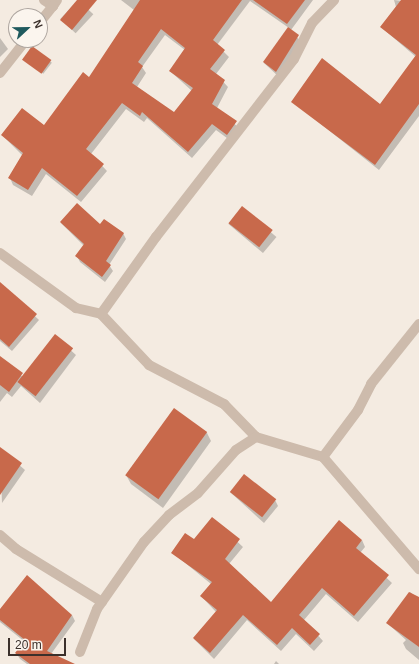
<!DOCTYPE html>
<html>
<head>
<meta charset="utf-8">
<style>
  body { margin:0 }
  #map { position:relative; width:419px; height:664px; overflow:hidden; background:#f4ebe1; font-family:Helvetica,sans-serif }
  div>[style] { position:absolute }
  .shadow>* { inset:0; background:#0003; transform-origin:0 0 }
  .building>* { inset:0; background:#c8694b; transform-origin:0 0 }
  .street>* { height:10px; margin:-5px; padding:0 5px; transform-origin:5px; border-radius:5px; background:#cdbbac }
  span { translate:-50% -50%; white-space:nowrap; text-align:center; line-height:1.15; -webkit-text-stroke:4px #fbf5ee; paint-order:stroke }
  .north { position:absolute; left:8px; top:8px; width:40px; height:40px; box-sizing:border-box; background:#fbf5ee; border:1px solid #aea6a0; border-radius:50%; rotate:68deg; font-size:11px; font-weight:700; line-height:16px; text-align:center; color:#3b302b }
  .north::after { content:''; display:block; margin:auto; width:14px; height:18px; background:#1f5a5e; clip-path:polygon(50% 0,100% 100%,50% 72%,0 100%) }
  .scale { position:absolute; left:8px; top:638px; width:58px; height:18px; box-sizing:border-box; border:2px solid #3b302b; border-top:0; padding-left:5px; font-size:12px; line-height:14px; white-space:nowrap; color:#3b302b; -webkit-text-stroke:3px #fbf5ee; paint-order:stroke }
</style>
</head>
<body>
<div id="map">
  <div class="shadow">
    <div style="left:78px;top:0;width:21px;height:26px;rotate:43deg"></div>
    <div style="clip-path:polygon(evenodd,121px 0,313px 0,291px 30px,301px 42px,279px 77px,264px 63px,289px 28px,250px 1px,217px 45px,229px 57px,216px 74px,228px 87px,217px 108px,240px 129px,231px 141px,216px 130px,192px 158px,147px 118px,144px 122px,126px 109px,91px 154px,107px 171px,81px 202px,46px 174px,32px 196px,13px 185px,10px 178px,23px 156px,2px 135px,44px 127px,90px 78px,134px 10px,121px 0,165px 35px,185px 50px,170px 71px,192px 91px,174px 113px,137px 87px,146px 73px,142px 67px,165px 35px)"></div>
    <div style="clip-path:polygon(394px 0,419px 3px,419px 116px,379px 170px,293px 102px,380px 105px,416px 57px,381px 27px,396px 7px)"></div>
    <div style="clip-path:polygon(0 38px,8px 49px,0 57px)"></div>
    <div style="left:33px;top:48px;width:24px;height:14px;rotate:38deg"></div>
    <div style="left:242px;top:208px;width:45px;height:21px;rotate:40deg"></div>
    <div style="clip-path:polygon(61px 223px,101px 226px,123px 233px,126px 239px,109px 265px,113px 271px,105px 282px,80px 262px,77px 256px,84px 246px)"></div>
    <div style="clip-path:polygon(0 283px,39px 320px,12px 351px,0 341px)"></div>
    <div style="clip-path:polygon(55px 336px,76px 355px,40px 403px,21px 386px,12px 397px,7px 393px,0 402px,0 365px,24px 377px)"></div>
    <div style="clip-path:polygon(174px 409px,207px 433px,211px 441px,163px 508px,131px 484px,126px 475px)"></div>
    <div style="clip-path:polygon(2px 450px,25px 470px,2px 503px,0 453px)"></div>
    <div style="clip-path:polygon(230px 492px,275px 500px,278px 506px,264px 523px)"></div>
    <div style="clip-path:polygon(212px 518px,243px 547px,229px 564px,271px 603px,362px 540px,365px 547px,360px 553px,392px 583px,358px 622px,326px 594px,304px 620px,323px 641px,314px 651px,296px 634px,281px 651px,247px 620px,214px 659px,194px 639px,216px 612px,201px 596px,211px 584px,173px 553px,194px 540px)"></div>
    <div style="clip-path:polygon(410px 592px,419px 599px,419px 660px,406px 649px,403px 643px,406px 640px,387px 623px)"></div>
    <div style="clip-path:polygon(0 609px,72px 615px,75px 621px,51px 654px,73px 664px,27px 664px,20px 659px,16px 653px,25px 642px,0 622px)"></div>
    <div style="clip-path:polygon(276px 661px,279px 664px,274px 664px)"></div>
  </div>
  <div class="building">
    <div style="clip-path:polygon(77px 0,97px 0,72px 30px,60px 20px)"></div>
    <div style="clip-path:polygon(evenodd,140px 0,242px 0,213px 40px,225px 50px,210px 69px,225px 80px,212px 104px,237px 121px,227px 135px,212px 124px,188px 152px,142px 112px,140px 116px,122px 103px,86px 149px,104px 164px,77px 196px,42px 168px,28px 190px,8px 178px,23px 153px,1px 135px,22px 108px,44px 125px,83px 72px,89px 77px,140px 0,161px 29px,185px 48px,169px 71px,193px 88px,174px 112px,132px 83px,143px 66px,138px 62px,161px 29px)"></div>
    <div style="clip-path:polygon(253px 0,305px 0,287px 24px)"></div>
    <div style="clip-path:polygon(401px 0,419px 0,419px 104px,375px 165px,291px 102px,322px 58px,380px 104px,416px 55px,380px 27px)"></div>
    <div style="clip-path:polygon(288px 27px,299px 35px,276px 72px,263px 62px)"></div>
    <div style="left:32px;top:46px;width:24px;height:17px;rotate:36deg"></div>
    <div style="clip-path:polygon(77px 203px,100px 224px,104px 219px,124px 233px,106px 261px,111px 265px,102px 277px,75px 256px,84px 244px,60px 222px)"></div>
    <div style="left:242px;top:206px;width:39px;height:22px;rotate:38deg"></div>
    <div style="clip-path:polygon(0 282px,37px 314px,9px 347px,0 339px)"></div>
    <div style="left:55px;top:334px;width:23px;height:61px;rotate:38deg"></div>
    <div style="clip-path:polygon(0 356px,23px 373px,9px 392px,0 385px)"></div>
    <div style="left:174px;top:408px;width:41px;height:83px;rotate:36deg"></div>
    <div style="clip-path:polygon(0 447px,22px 463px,0 495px)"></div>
    <div style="left:244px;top:474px;width:41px;height:23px;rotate:38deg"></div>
    <div style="clip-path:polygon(212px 517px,240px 539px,225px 559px,271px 602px,339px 520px,362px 540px,356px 548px,389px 575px,354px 616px,322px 588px,299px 615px,320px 634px,310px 645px,292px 628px,277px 645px,243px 615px,210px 653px,193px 638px,217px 610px,200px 596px,212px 582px,171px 553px,185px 533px,194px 539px)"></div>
    <div style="clip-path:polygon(27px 575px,72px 615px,47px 651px,75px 664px,30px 664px,15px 653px,25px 640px,0 620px,0 609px)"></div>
    <div style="clip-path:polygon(409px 592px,419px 597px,419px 647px,386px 623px)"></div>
  </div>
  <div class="street">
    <div style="left:44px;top:0;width:11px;rotate:34deg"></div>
    <div style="left:53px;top:6px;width:7px;rotate:-56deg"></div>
    <div style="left:40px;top:22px;width:21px;rotate:-51deg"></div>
    <div style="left:0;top:73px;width:42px;rotate:-51.8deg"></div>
    <div style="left:0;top:253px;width:94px;rotate:35.9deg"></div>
    <div style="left:76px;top:308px;width:26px;rotate:13deg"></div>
    <div style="left:101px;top:314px;width:70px;rotate:46.7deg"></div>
    <div style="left:149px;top:365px;width:85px;rotate:27.5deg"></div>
    <div style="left:224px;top:404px;width:46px;rotate:45.9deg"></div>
    <div style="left:256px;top:437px;width:70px;rotate:16.6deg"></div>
    <div style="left:323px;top:457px;width:148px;rotate:49.4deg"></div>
    <div style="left:101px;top:314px;width:95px;rotate:-54.5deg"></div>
    <div style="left:156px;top:237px;width:225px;rotate:-52.2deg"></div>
    <div style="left:294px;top:59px;width:40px;rotate:-63.4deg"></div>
    <div style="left:312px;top:23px;width:32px;rotate:-46deg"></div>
    <div style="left:323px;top:457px;width:59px;rotate:-53.3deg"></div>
    <div style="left:358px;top:410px;width:29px;rotate:-63deg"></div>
    <div style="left:371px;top:384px;width:77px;rotate:-51.3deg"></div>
    <div style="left:0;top:535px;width:21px;rotate:41deg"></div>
    <div style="left:16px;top:549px;width:101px;rotate:31.6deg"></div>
    <div style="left:80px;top:652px;width:46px;rotate:-68.4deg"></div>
    <div style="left:97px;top:609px;width:82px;rotate:-55deg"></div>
    <div style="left:144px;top:542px;width:37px;rotate:-47deg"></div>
    <div style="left:169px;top:515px;width:36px;rotate:-37deg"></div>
    <div style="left:198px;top:493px;width:57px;rotate:-48.5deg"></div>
    <div style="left:236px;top:450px;width:24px;rotate:-33deg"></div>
  </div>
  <div class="north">N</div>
  <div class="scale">20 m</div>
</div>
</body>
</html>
